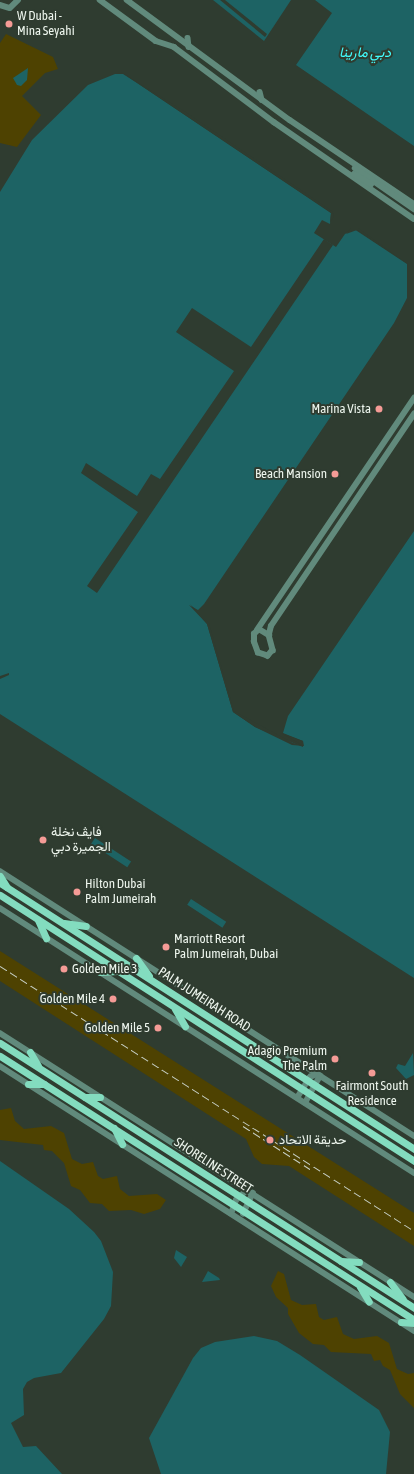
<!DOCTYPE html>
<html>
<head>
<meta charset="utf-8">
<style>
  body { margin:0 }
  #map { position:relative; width:414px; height:1474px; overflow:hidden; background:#2f3c30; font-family:"Asap Condensed",Vazirmatn,sans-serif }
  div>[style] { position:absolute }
  .green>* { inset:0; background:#4e4201 }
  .water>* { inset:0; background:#1d6364; transform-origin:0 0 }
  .pier>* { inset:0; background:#2f3c30 }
  .minor>* { height:5.5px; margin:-2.75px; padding:0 2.75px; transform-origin:2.75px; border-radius:2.75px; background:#618a7c }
  .major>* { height:7px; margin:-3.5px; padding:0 3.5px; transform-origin:3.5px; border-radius:3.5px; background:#83dcbf }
  .rail>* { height:1px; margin-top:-0.5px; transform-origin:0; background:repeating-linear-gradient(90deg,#c7d0c7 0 8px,transparent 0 12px) }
  .dots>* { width:11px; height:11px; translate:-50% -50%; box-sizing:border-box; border:2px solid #2f3c30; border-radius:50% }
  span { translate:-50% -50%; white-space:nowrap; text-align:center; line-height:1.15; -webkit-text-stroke:4px #2f3c30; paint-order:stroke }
  .poi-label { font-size:13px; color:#edf5ed }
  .left { translate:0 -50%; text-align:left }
  .right { translate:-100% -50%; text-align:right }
  .street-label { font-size:13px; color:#edf5ed }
  .water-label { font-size:14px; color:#41fdfe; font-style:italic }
</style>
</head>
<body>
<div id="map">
  <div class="green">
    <div style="clip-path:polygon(6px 34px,53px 57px,58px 69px,45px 73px,22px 96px,41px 115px,17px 147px,0 143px,0 43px)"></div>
    <div style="clip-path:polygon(0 951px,414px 1213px,414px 1246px,289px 1166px,262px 1164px,254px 1157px,246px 1139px,0 981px)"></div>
    <div style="clip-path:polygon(11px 1108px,15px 1121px,24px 1129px,51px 1126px,64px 1133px,72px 1159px,82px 1164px,93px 1162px,98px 1176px,103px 1179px,117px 1176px,120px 1189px,129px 1196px,157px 1194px,166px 1200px,160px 1209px,144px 1214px,131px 1210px,109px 1211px,102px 1204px,90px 1203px,80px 1190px,71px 1186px,64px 1163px,52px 1151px,44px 1150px,43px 1145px,0 1140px,0 1110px)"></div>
    <div style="clip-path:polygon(278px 1271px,284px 1274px,291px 1300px,302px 1305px,316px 1304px,319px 1317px,324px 1320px,337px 1317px,343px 1334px,354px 1339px,377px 1336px,389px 1343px,397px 1369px,408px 1374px,414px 1373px,414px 1408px,400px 1394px,390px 1370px,383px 1366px,380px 1360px,374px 1361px,371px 1354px,331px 1352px,324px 1345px,313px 1344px,299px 1333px,288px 1314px,288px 1308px,276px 1297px,271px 1286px)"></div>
  </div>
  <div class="water">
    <div style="clip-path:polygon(213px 0,291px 0,264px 41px)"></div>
    <div style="clip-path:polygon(315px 0,414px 0,414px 146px,296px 65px,332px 13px)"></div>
    <div style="clip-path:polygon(28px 68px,27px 80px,21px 86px,17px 85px,13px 78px)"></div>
    <div style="clip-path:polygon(115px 74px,123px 74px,137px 83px,331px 213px,330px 224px,322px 220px,314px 233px,336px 247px,345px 234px,354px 229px,407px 264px,407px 298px,394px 323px,204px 604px,198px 610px,189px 605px,207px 624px,233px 712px,255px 727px,303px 747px,303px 741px,283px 733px,288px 716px,414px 531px,414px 978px,0 714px,0 679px,9px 675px,9px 673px,0 676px,0 192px,32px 140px,88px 85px)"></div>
    <div style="left:95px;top:838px;width:43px;height:7px;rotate:33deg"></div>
    <div style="left:191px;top:899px;width:42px;height:7px;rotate:33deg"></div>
    <div style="clip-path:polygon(413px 1053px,414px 1075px,406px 1079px,396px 1068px,398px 1064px,405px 1066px)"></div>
    <div style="clip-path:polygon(0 1161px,69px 1209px,94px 1232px,101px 1241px,113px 1272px,111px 1306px,104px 1319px,61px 1373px,34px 1378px,27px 1382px,23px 1389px,24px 1415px,11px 1423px,23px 1447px,36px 1446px,62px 1474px,0 1474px)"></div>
    <div style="clip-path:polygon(176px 1250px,187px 1257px,181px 1267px,174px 1258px)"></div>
    <div style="clip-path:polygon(208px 1271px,219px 1278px,220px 1280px,202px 1282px)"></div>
    <div style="clip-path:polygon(254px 1336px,277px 1341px,300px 1355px,379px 1410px,390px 1432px,386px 1474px,161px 1474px,149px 1438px,193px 1358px,201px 1348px,215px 1342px)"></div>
  </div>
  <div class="pier">
    <div style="clip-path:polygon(220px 0,225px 0,267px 34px,265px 37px)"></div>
    <div style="clip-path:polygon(121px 72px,184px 111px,332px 211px,334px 216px,330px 223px,331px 213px)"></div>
    <div style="clip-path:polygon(351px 228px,358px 228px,409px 265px,357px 230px,346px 234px)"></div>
    <div style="clip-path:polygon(324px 239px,333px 245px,97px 593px,87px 586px,138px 512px,81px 473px,86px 463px,137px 496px,151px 474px,160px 479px,234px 371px,176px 332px,192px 308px,251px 347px)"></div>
    <div style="clip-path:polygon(190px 604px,209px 623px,234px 711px,293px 743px,302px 745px,281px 733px,303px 741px,304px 746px,292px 745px,255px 727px,233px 712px,207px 624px)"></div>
  </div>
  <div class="minor">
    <div style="left:100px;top:0;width:69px;rotate:36.2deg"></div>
    <div style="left:156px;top:41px;width:19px;rotate:18deg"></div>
    <div style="left:174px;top:47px;width:125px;rotate:36.9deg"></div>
    <div style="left:274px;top:122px;width:170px;rotate:34.7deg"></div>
    <div style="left:127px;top:0;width:202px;rotate:36.4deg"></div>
    <div style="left:290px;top:120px;width:150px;rotate:34.1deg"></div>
    <div style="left:0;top:5px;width:10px;rotate:17deg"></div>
    <div style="left:10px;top:8px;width:11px;rotate:-45deg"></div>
    <div style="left:188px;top:38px;width:9px;rotate:84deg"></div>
    <div style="left:260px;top:92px;width:8px;rotate:76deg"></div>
    <div style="left:355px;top:168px;width:72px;rotate:34.8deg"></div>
    <div style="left:354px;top:174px;width:20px;rotate:30deg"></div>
    <div style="left:259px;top:629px;width:12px;rotate:31deg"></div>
    <div style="left:269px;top:635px;width:16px;rotate:75deg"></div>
    <div style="left:273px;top:650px;width:8px;rotate:130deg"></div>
    <div style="left:268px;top:656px;width:10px;rotate:-163deg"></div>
    <div style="left:258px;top:653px;width:12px;rotate:-110deg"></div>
    <div style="left:254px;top:642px;width:8px;rotate:-90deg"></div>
    <div style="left:254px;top:634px;width:7px;rotate:-45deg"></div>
    <div style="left:257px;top:630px;width:280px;rotate:-55.9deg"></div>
    <div style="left:269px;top:634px;width:8px;rotate:-76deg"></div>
    <div style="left:271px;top:626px;width:256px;rotate:-56deg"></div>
    <div style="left:0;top:871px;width:492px;rotate:32.6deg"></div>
    <div style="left:0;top:908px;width:492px;rotate:32.6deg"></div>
    <div style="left:0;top:1033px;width:491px;rotate:32.5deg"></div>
    <div style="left:0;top:1066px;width:492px;rotate:32.6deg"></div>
    <div style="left:297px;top:1098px;width:25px;rotate:-58deg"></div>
    <div style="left:310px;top:1077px;width:8px;rotate:-23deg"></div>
    <div style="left:305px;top:1103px;width:31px;rotate:-61deg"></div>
    <div style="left:231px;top:1214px;width:15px;rotate:-70deg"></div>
    <div style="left:236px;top:1200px;width:15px;rotate:-42deg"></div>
    <div style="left:243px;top:1214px;width:23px;rotate:-65deg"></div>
  </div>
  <div class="major">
    <div style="left:0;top:876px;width:13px;rotate:58deg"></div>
    <div style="left:0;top:883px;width:492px;rotate:32.7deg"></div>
    <div style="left:0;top:895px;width:492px;rotate:32.7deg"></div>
    <div style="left:38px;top:920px;width:20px;rotate:66deg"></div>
    <div style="left:64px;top:923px;width:22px;rotate:8deg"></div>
    <div style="left:136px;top:958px;width:22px;rotate:54deg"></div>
    <div style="left:100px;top:972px;width:17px;rotate:-3deg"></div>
    <div style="left:175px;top:1009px;width:20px;rotate:60deg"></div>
    <div style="left:0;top:1043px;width:492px;rotate:32.6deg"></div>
    <div style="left:30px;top:1052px;width:16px;rotate:60deg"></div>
    <div style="left:0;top:1056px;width:491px;rotate:32.5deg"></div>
    <div style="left:28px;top:1084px;width:16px"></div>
    <div style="left:85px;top:1097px;width:15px"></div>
    <div style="left:114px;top:1128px;width:18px;rotate:63deg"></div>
    <div style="left:341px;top:1261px;width:18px;rotate:3deg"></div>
    <div style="left:390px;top:1282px;width:21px;rotate:53deg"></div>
    <div style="left:360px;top:1287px;width:17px;rotate:59deg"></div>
    <div style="left:401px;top:1322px;width:13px;rotate:4deg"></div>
  </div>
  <div class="rail">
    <div style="left:0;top:966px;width:492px;rotate:32.6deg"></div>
    <div style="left:243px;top:1126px;width:80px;rotate:32.7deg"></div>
  </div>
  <div class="dots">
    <div style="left:9px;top:24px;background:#f59b96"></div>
    <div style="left:379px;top:409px;background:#f59b96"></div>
    <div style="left:335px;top:474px;background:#f59b96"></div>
    <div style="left:43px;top:840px;background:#f59b96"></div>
    <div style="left:77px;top:892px;background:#f59b96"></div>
    <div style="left:166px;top:947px;background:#f59b96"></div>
    <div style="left:64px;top:969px;background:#f59b96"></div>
    <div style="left:113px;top:999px;background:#f59b96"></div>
    <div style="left:158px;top:1028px;background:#f59b96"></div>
    <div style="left:335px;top:1059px;background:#f59b96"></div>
    <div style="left:372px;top:1073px;background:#f59b96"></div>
    <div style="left:270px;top:1140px;background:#f59b96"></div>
  </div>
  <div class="poi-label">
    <span class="left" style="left:17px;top:24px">W Dubai -<br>Mina Seyahi</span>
    <span class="right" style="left:371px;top:409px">Marina Vista</span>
    <span class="right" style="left:327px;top:474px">Beach Mansion</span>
    <span class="left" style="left:51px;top:840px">فايڤ نخلة<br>الجميرة دبي</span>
    <span class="left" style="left:85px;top:892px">Hilton Dubai<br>Palm Jumeirah</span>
    <span class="left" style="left:174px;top:947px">Marriott Resort<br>Palm Jumeirah, Dubai</span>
    <span class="left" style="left:72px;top:969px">Golden Mile 3</span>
    <span class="right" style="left:105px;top:999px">Golden Mile 4</span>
    <span class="right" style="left:150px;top:1028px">Golden Mile 5</span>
    <span class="right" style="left:327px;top:1059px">Adagio Premium<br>The Palm</span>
    <span style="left:372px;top:1094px">Fairmont South<br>Residence</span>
    <span class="left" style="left:279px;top:1140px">حديقة الاتحاد</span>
  </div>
  <div class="street-label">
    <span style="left:204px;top:1000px;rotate:33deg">PALM JUMEIRAH ROAD</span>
    <span style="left:213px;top:1166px;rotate:33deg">SHORELINE STREET</span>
  </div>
  <div class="water-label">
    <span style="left:365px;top:52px">دبي مارينا</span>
  </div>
</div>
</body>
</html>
